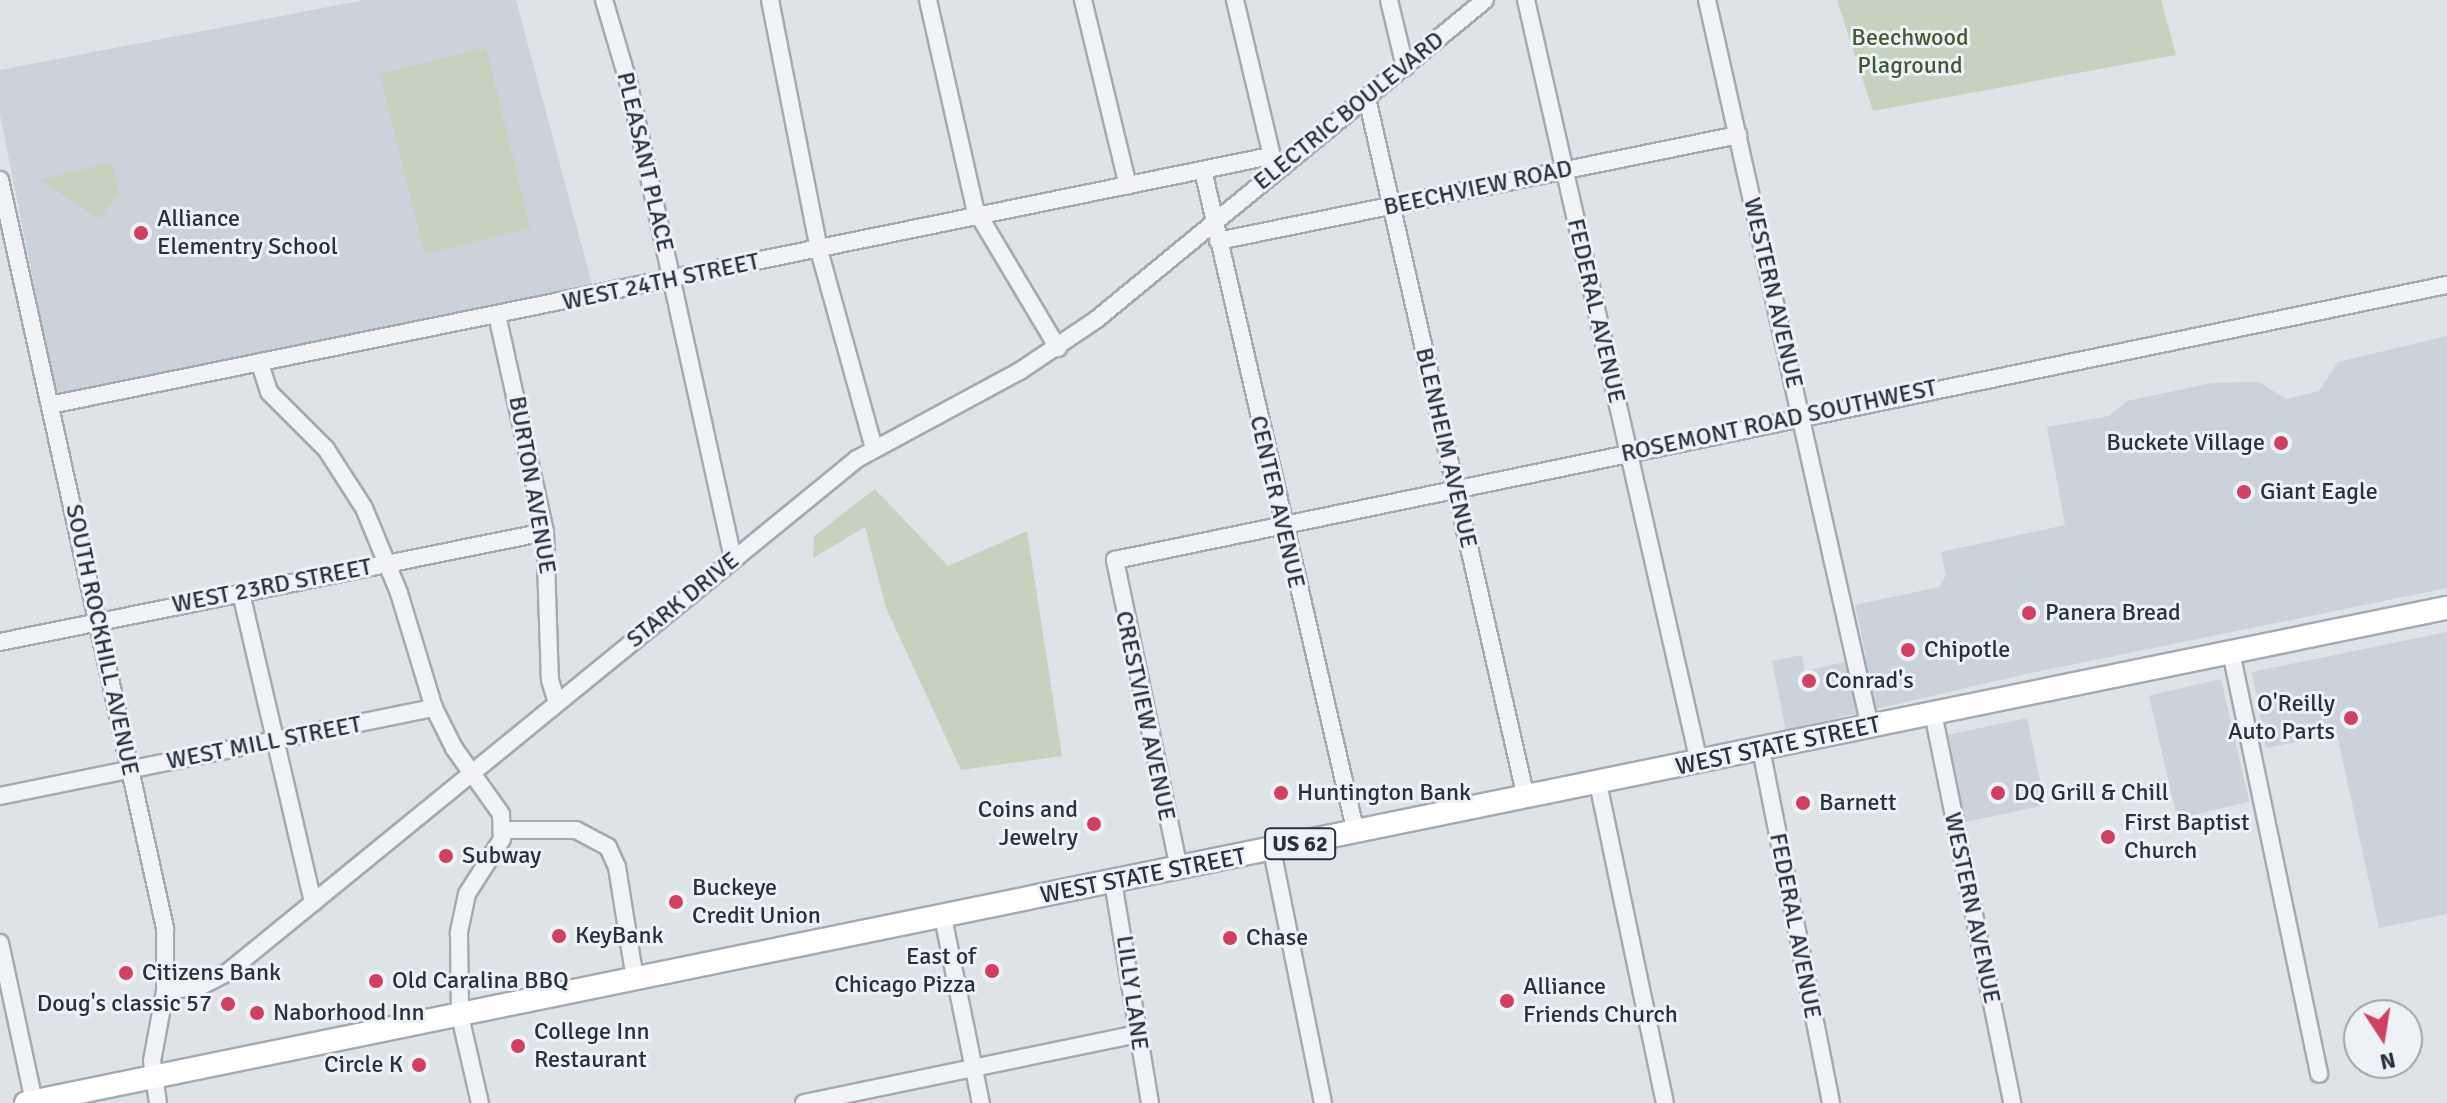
<!DOCTYPE html>
<html>
<head>
<meta charset="utf-8">
<style>
  body { margin:0 }
  #map { position:relative; width:2447px; height:1103px; overflow:hidden; background:#dee3e8; font-family:Signika,sans-serif }
  div>[style] { position:absolute }
  .built>* { inset:0; background:#ccd2da; transform-origin:0 0 }
  .green>* { inset:0; background:#c6d2bf; transform-origin:0 0 }
  .roads { filter:drop-shadow(2px 0 #a3aab2) drop-shadow(-2px 0 #a3aab2) drop-shadow(0 2px #a3aab2) drop-shadow(0 -2px #a3aab2) }
  .minor>* { height:16px; margin:-8px; padding:0 8px; transform-origin:8px; border-radius:8px; background:#f1f3f6 }
  .highway>* { height:22px; margin:-11px; padding:0 11px; transform-origin:11px; border-radius:11px; background:#fff }
  .dots>* { width:22px; height:22px; translate:-50% -50%; box-sizing:border-box; border:4px solid #eef2f6; border-radius:50% }
  span { translate:-50% -50%; white-space:nowrap; text-align:center; line-height:1.15; -webkit-text-stroke:6px #eef2f6; paint-order:stroke }
  .shield-label span { padding:2px 6px; background:#eef2f6; border:2px solid; border-radius:6px; -webkit-text-stroke-width:0 }
  .shield-label { font-size:22px; color:#27323f; font-weight:700 }
  .park-label { font-size:24px; color:#3f5b34 }
  .street-label { font-size:24px; color:#27323f }
  .poi-label { font-size:24px; color:#27323f }
  .left { translate:0 -50%; text-align:left }
  .right { translate:-100% -50%; text-align:right }
  .north { position:absolute; left:2343px; top:999px; width:80px; height:80px; box-sizing:border-box; background:#eef2f6; border:2px solid #9ea5ad; border-radius:50%; rotate:168deg; font-size:22px; font-weight:700; line-height:32px; text-align:center; color:#27323f }
  .north::after { content:''; display:block; margin:auto; width:28px; height:36px; background:#d14061; clip-path:polygon(50% 0,100% 100%,50% 72%,0 100%) }
</style>
</head>
<body>
<div id="map">
  <div class="built">
    <div style="clip-path:polygon(364px 0,516px 0,593px 288px,56px 394px,0 115px,0 70px)"></div>
    <div style="clip-path:polygon(2447px 336px,2447px 588px,2026px 674px,1786px 730px,1772px 661px,1802px 655px,1805px 671px,1866px 657px,1855px 605px,1939px 587px,1946px 575px,1941px 552px,2065px 525px,2047px 427px,2109px 416px,2127px 401px,2212px 383px,2259px 382px,2286px 399px,2319px 391px,2338px 362px)"></div>
    <div style="clip-path:polygon(2447px 632px,2447px 914px,2379px 928px,2337px 734px,2266px 748px,2252px 672px)"></div>
    <div style="left:2221px;top:679px;width:126px;height:74px;rotate:77deg"></div>
    <div style="left:2027px;top:718px;width:89px;height:82px;rotate:78deg"></div>
  </div>
  <div class="green">
    <div style="clip-path:polygon(1837px 0,2161px 0,2176px 55px,1873px 111px)"></div>
    <div style="left:486px;top:48px;width:185px;height:109px;rotate:76deg"></div>
    <div style="clip-path:polygon(112px 162px,119px 193px,99px 219px,40px 180px)"></div>
    <div style="clip-path:polygon(875px 489px,948px 566px,1027px 531px,1062px 756px,961px 770px,886px 608px,865px 527px,813px 558px,814px 536px)"></div>
  </div>
  <div class="roads">
    <div class="minor">
      <div style="left:604px;top:0;width:84px;rotate:73.5deg"></div>
      <div style="left:628px;top:81px;width:489px;rotate:77.6deg"></div>
      <div style="left:770px;top:0;width:255px;rotate:78.9deg"></div>
      <div style="left:819px;top:250px;width:205px;rotate:74.5deg"></div>
      <div style="left:928px;top:0;width:214px;rotate:77.3deg"></div>
      <div style="left:975px;top:209px;width:162px;rotate:59.2deg"></div>
      <div style="left:1083px;top:0;width:191px;rotate:76.4deg"></div>
      <div style="left:1235px;top:0;width:170px;rotate:76.7deg"></div>
      <div style="left:1389px;top:0;width:69px;rotate:76.6deg"></div>
      <div style="left:1526px;top:0;width:781px;rotate:77.21deg"></div>
      <div style="left:1707px;top:0;width:745px;rotate:77.36deg"></div>
      <div style="left:1367px;top:98px;width:718px;rotate:77.2deg"></div>
      <div style="left:1203px;top:170px;width:680px;rotate:77.01deg"></div>
      <div style="left:0;top:180px;width:766px;rotate:77.56deg"></div>
      <div style="left:165px;top:928px;width:63px;rotate:90deg"></div>
      <div style="left:165px;top:991px;width:71px;rotate:100.5deg"></div>
      <div style="left:152px;top:1061px;width:42px;rotate:81.9deg"></div>
      <div style="left:1218px;top:241px;width:531px;rotate:-11.52deg"></div>
      <div style="left:497px;top:315px;width:222px;rotate:77.5deg"></div>
      <div style="left:545px;top:532px;width:148px;rotate:88.1deg"></div>
      <div style="left:550px;top:680px;width:24px;rotate:73deg"></div>
      <div style="left:260px;top:364px;width:29px;rotate:72deg"></div>
      <div style="left:269px;top:392px;width:81px;rotate:45deg"></div>
      <div style="left:326px;top:449px;width:70px;rotate:57.2deg"></div>
      <div style="left:364px;top:508px;width:92px;rotate:67.6deg"></div>
      <div style="left:399px;top:593px;width:120px;rotate:73.1deg"></div>
      <div style="left:434px;top:708px;width:45px;rotate:63.4deg"></div>
      <div style="left:454px;top:748px;width:81px;rotate:54.5deg"></div>
      <div style="left:501px;top:814px;width:25px;rotate:88deg"></div>
      <div style="left:502px;top:839px;width:65px;rotate:122.5deg"></div>
      <div style="left:467px;top:894px;width:40px;rotate:102deg"></div>
      <div style="left:459px;top:933px;width:83px;rotate:89.3deg"></div>
      <div style="left:460px;top:1016px;width:89px;rotate:77.1deg"></div>
      <div style="left:50px;top:405px;width:1246px;rotate:-11.53deg"></div>
      <div style="left:241px;top:593px;width:318px;rotate:76.9deg"></div>
      <div style="left:0;top:642px;width:556px;rotate:-11.41deg"></div>
      <div style="left:2231px;top:652px;width:431px;rotate:78.2deg"></div>
      <div style="left:1933px;top:713px;width:398px;rotate:78.5deg"></div>
      <div style="left:1761px;top:749px;width:361px;rotate:78.8deg"></div>
      <div style="left:1598px;top:783px;width:327px;rotate:78.2deg"></div>
      <div style="left:0;top:796px;width:443px;rotate:-11.5deg"></div>
      <div style="left:503px;top:830px;width:73px"></div>
      <div style="left:576px;top:830px;width:36px;rotate:28deg"></div>
      <div style="left:608px;top:847px;width:22px;rotate:66deg"></div>
      <div style="left:617px;top:867px;width:113px;rotate:80.9deg"></div>
      <div style="left:1272px;top:850px;width:258px;rotate:78.6deg"></div>
      <div style="left:1179px;top:869px;width:316px;rotate:-101.7deg"></div>
      <div style="left:1115px;top:560px;width:1360px;rotate:-11.67deg"></div>
      <div style="left:1113px;top:882px;width:224px;rotate:80.5deg"></div>
      <div style="left:943px;top:917px;width:190px;rotate:78.5deg"></div>
      <div style="left:0;top:943px;width:162px;rotate:77.9deg"></div>
      <div style="left:165px;top:991px;width:36px;rotate:-8deg"></div>
      <div style="left:201px;top:986px;width:30px;rotate:-27deg"></div>
      <div style="left:228px;top:972px;width:812px;rotate:-39.2deg"></div>
      <div style="left:857px;top:459px;width:185px;rotate:-28.4deg"></div>
      <div style="left:1020px;top:371px;width:93px;rotate:-34deg"></div>
      <div style="left:1097px;top:319px;width:502px;rotate:-39.43deg"></div>
      <div style="left:804px;top:1103px;width:340px;rotate:-11.7deg"></div>
    </div>
    <div class="highway">
      <div style="left:26px;top:1103px;width:2471px;rotate:-11.56deg"></div>
    </div>
  </div>
  <div class="dots">
    <div style="left:141px;top:233px;background:#d14061"></div>
    <div style="left:2281px;top:443px;background:#d14061"></div>
    <div style="left:2244px;top:492px;background:#d14061"></div>
    <div style="left:2029px;top:613px;background:#d14061"></div>
    <div style="left:1908px;top:650px;background:#d14061"></div>
    <div style="left:1809px;top:681px;background:#d14061"></div>
    <div style="left:2351px;top:718px;background:#d14061"></div>
    <div style="left:1281px;top:793px;background:#d14061"></div>
    <div style="left:1998px;top:793px;background:#d14061"></div>
    <div style="left:1803px;top:803px;background:#d14061"></div>
    <div style="left:1094px;top:824px;background:#d14061"></div>
    <div style="left:2108px;top:837px;background:#d14061"></div>
    <div style="left:446px;top:856px;background:#d14061"></div>
    <div style="left:676px;top:902px;background:#d14061"></div>
    <div style="left:559px;top:936px;background:#d14061"></div>
    <div style="left:1230px;top:938px;background:#d14061"></div>
    <div style="left:992px;top:971px;background:#d14061"></div>
    <div style="left:126px;top:973px;background:#d14061"></div>
    <div style="left:376px;top:981px;background:#d14061"></div>
    <div style="left:1507px;top:1001px;background:#d14061"></div>
    <div style="left:228px;top:1004px;background:#d14061"></div>
    <div style="left:257px;top:1013px;background:#d14061"></div>
    <div style="left:518px;top:1046px;background:#d14061"></div>
    <div style="left:419px;top:1065px;background:#d14061"></div>
  </div>
  <div class="shield-label">
    <span style="left:1300px;top:844px">US 62</span>
  </div>
  <div class="park-label">
    <span style="left:1910px;top:52px">Beechwood<br>Plaground</span>
  </div>
  <div class="street-label">
    <span style="left:1349px;top:111px;rotate:-39deg">ELECTRIC BOULEVARD</span>
    <span style="left:645px;top:162px;rotate:77deg">PLEASANT PLACE</span>
    <span style="left:1478px;top:188px;rotate:-12deg">BEECHVIEW ROAD</span>
    <span style="left:661px;top:282px;rotate:-12deg">WEST 24TH STREET</span>
    <span style="left:1773px;top:293px;rotate:77deg">WESTERN AVENUE</span>
    <span style="left:1596px;top:311px;rotate:77deg">FEDERAL AVENUE</span>
    <span style="left:1779px;top:421px;rotate:-12deg">ROSEMONT ROAD SOUTHWEST</span>
    <span style="left:1446px;top:448px;rotate:77deg">BLENHEIM AVENUE</span>
    <span style="left:532px;top:485px;rotate:80deg">BURTON AVENUE</span>
    <span style="left:1277px;top:502px;rotate:77deg">CENTER AVENUE</span>
    <span style="left:272px;top:586px;rotate:-11deg">WEST 23RD STREET</span>
    <span style="left:683px;top:600px;rotate:-39deg">STARK DRIVE</span>
    <span style="left:102px;top:640px;rotate:78deg">SOUTH ROCKHILL AVENUE</span>
    <span style="left:1145px;top:716px;rotate:78deg">CRESTVIEW AVENUE</span>
    <span style="left:264px;top:743px;rotate:-11deg">WEST MILL STREET</span>
    <span style="left:1778px;top:746px;rotate:-12deg">WEST STATE STREET</span>
    <span style="left:1143px;top:876px;rotate:-11deg">WEST STATE STREET</span>
    <span style="left:1972px;top:908px;rotate:78deg">WESTERN AVENUE</span>
    <span style="left:1795px;top:926px;rotate:79deg">FEDERAL AVENUE</span>
    <span style="left:1132px;top:993px;rotate:82deg">LILLY LANE</span>
  </div>
  <div class="poi-label">
    <span class="left" style="left:157px;top:233px">Alliance<br>Elementry School</span>
    <span class="right" style="left:2265px;top:443px">Buckete Village</span>
    <span class="left" style="left:2260px;top:492px">Giant Eagle</span>
    <span class="left" style="left:2045px;top:613px">Panera Bread</span>
    <span class="left" style="left:1924px;top:650px">Chipotle</span>
    <span class="left" style="left:1825px;top:681px">Conrad's</span>
    <span class="right" style="left:2335px;top:718px">O'Reilly<br>Auto Parts</span>
    <span class="left" style="left:1297px;top:793px">Huntington Bank</span>
    <span class="left" style="left:2014px;top:793px">DQ Grill &amp; Chill</span>
    <span class="left" style="left:1819px;top:803px">Barnett</span>
    <span class="right" style="left:1078px;top:824px">Coins and<br>Jewelry</span>
    <span class="left" style="left:2124px;top:837px">First Baptist<br>Church</span>
    <span class="left" style="left:462px;top:856px">Subway</span>
    <span class="left" style="left:692px;top:902px">Buckeye<br>Credit Union</span>
    <span class="left" style="left:575px;top:936px">KeyBank</span>
    <span class="left" style="left:1246px;top:938px">Chase</span>
    <span class="right" style="left:976px;top:971px">East of<br>Chicago Pizza</span>
    <span class="left" style="left:142px;top:973px">Citizens Bank</span>
    <span class="left" style="left:392px;top:981px">Old Caralina BBQ</span>
    <span class="left" style="left:1523px;top:1001px">Alliance<br>Friends Church</span>
    <span class="right" style="left:212px;top:1004px">Doug's classic 57</span>
    <span class="left" style="left:273px;top:1013px">Naborhood Inn</span>
    <span class="left" style="left:534px;top:1046px">College Inn<br>Restaurant</span>
    <span class="right" style="left:403px;top:1065px">Circle K</span>
  </div>
  <div class="north">N</div>
</div>
</body>
</html>
